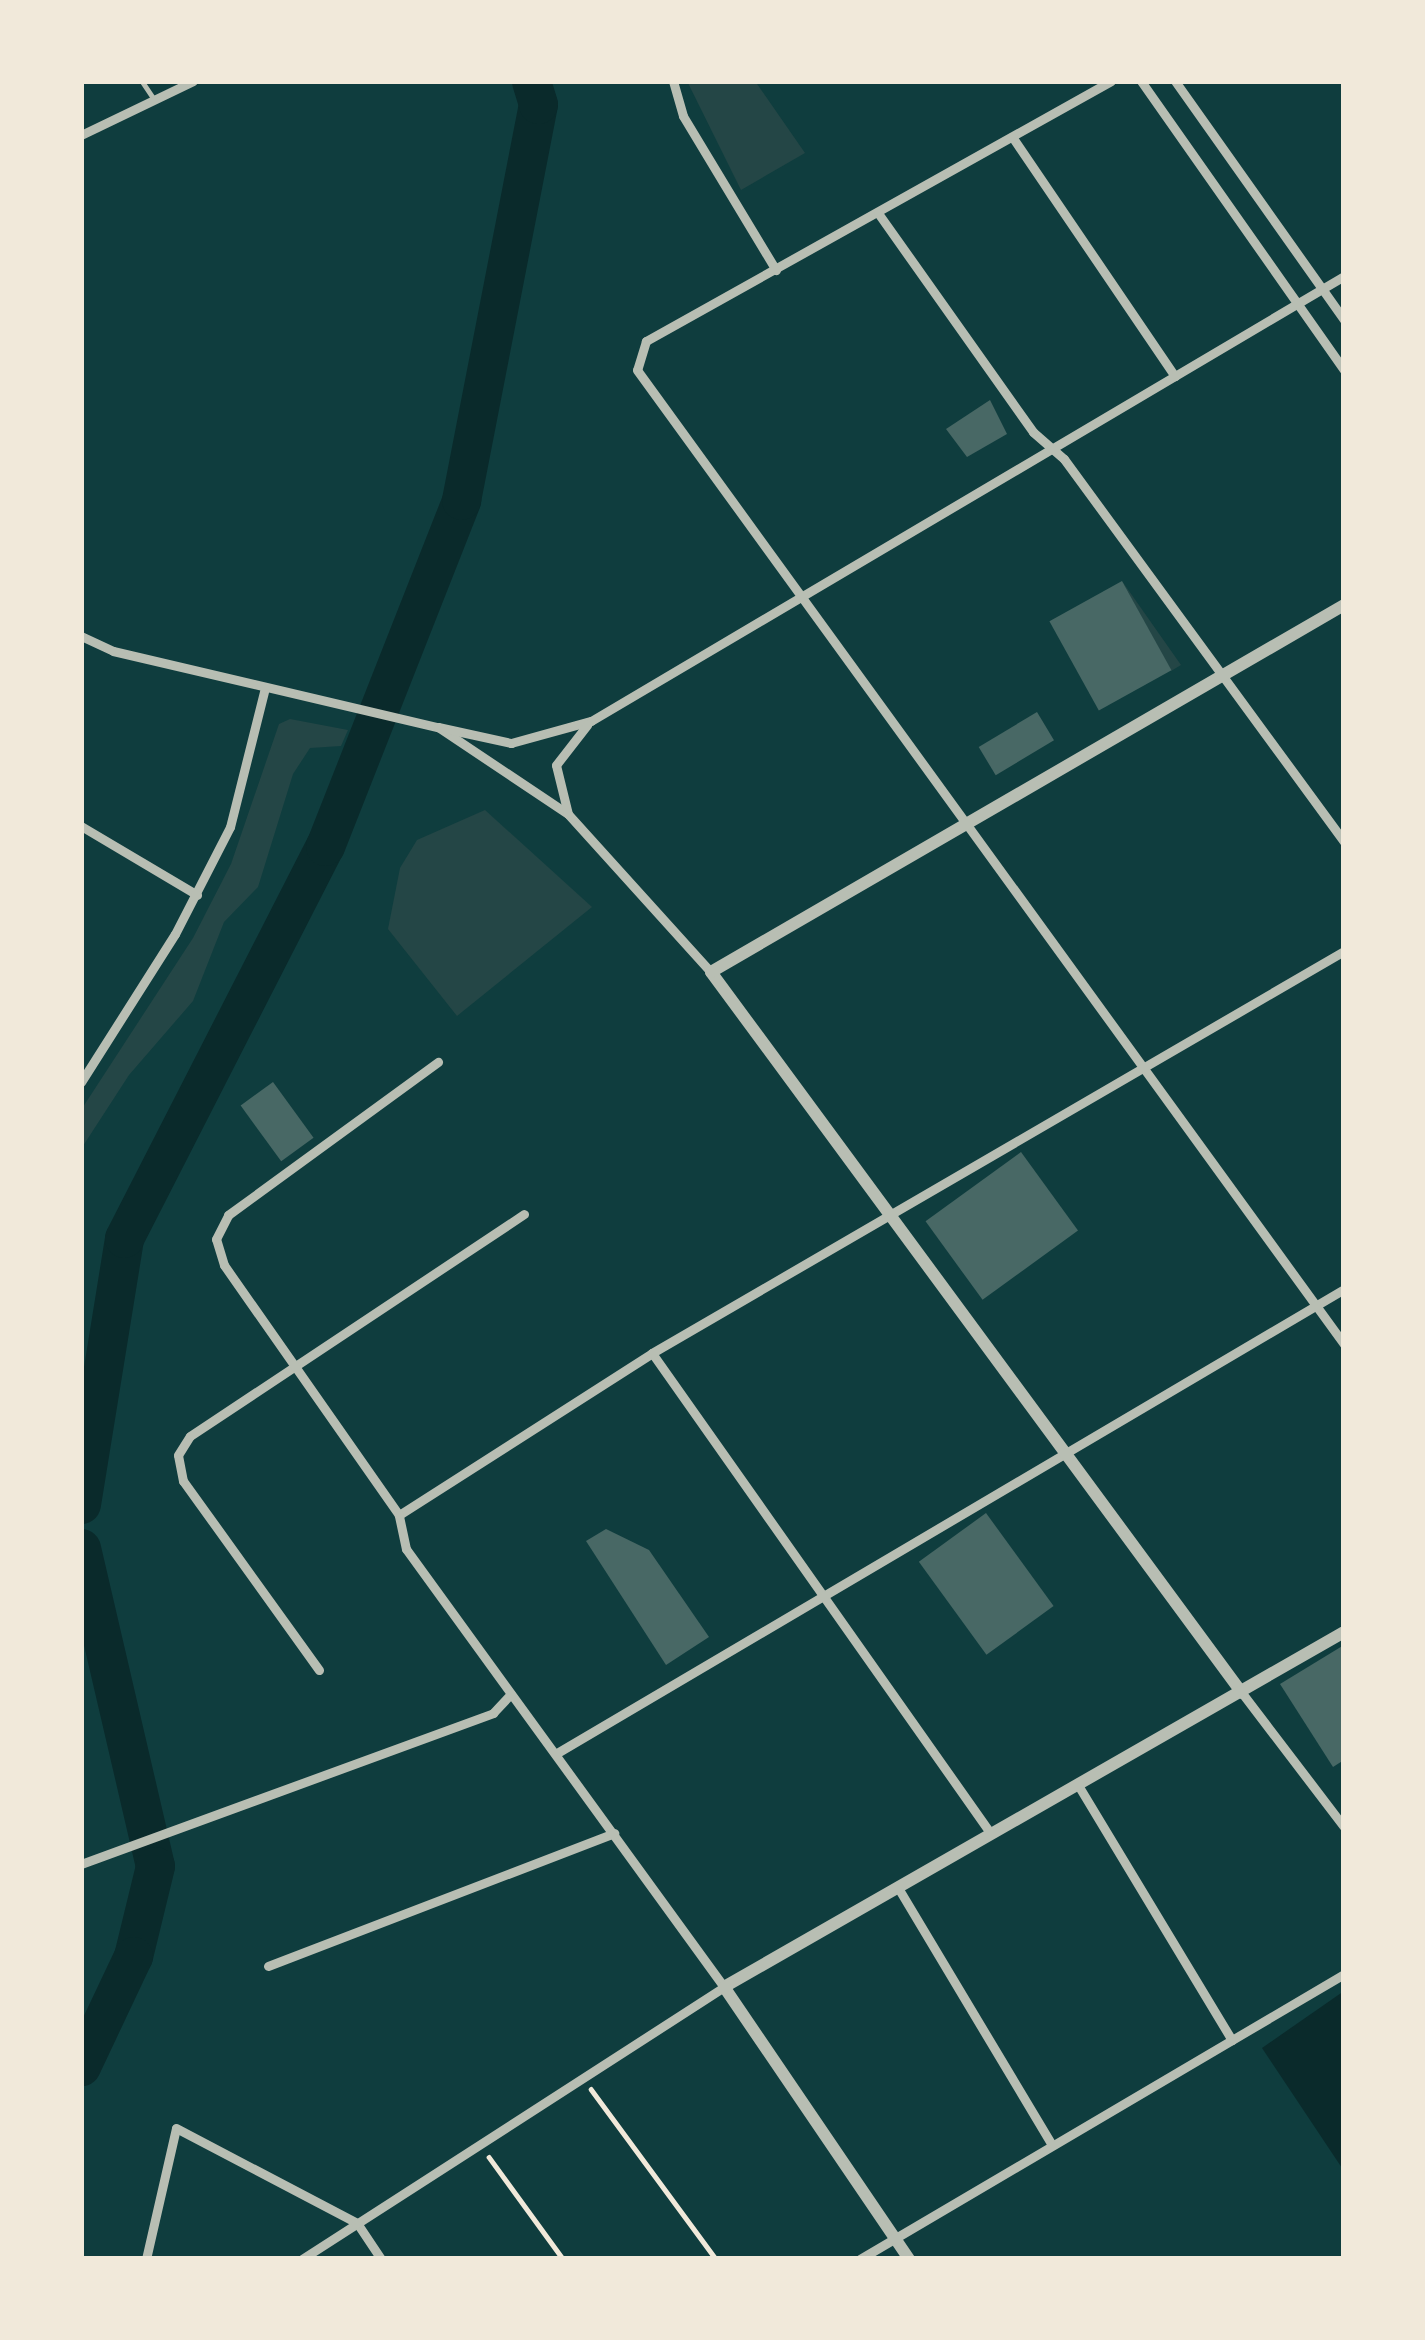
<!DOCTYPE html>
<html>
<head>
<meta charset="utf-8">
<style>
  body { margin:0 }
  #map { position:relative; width:1425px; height:2340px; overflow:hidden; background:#0f3d3e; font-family:Mulish,sans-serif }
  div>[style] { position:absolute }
  .green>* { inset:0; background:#244646 }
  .water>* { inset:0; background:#0a2a2b }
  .river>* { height:39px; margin:-19.5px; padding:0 19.5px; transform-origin:19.5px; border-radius:19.5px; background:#0a2a2b }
  .building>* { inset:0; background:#486865; transform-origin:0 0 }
  .path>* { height:4.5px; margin:-2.25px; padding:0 2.25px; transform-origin:2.25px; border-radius:2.25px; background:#f1e9da }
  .service>* { height:4.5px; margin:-2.25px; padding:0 2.25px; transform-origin:2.25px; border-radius:2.25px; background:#b8beb3 }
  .minor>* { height:9px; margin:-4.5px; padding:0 4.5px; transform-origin:4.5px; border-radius:4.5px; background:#b8beb3 }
  .tertiary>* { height:12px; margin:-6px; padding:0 6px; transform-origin:6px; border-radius:6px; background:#b8beb3 }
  span { translate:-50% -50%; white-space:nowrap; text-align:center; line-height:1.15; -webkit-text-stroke:9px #f1e9da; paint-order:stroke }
  .frame { position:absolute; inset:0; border:84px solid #f1e9da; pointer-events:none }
</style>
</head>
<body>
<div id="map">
  <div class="green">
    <div style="clip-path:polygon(687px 81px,755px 81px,805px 153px,741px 190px)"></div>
    <div style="clip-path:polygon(1122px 581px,1181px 665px,1171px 671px)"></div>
    <div style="clip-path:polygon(290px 719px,348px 730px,341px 746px,310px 748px,293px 774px,258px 887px,224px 922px,193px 1001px,129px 1075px,81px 1149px,81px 1110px,193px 938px,231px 864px,279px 724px)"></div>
    <div style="clip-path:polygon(485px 810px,592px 907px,457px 1016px,388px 929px,400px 868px,417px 840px)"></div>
  </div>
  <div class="water">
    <div style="clip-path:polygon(1344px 1991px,1344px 2171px,1262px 2048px)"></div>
  </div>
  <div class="river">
    <div style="left:81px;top:1504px;width:269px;rotate:-80.8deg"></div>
    <div style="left:124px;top:1238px;width:441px;rotate:-62.9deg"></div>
    <div style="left:325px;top:846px;width:372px;rotate:-68.5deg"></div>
    <div style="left:461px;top:500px;width:403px;rotate:-79deg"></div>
    <div style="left:538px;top:104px;width:24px;rotate:-107deg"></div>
    <div style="left:81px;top:1548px;width:326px;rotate:76.9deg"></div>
    <div style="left:155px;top:1866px;width:93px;rotate:103.7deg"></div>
    <div style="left:133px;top:1956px;width:122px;rotate:115.3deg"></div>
  </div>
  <div class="building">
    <div style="clip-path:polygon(990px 400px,1007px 434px,967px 457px,946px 429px)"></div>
    <div style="left:1122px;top:581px;width:102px;height:83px;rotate:61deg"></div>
    <div style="left:1037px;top:712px;width:33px;height:68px;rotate:59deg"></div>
    <div style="left:273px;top:1082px;width:69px;height:40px;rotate:54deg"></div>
    <div style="left:1021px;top:1152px;width:97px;height:118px;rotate:54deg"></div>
    <div style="left:986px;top:1513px;width:115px;height:83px;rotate:54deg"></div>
    <div style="clip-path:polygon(606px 1529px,649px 1550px,709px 1637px,666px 1665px,586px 1541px)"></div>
    <div style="clip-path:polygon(1344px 1645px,1344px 1760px,1333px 1767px,1280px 1684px)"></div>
  </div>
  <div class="path">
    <div style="left:591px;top:2089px;width:211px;rotate:53.7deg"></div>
    <div style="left:489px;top:2157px;width:126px;rotate:54deg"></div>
  </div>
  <div class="service">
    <div style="left:142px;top:81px;width:22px;rotate:56deg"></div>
  </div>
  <div class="minor">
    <div style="left:673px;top:81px;width:36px;rotate:74deg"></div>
    <div style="left:683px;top:116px;width:180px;rotate:58.9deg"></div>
    <div style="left:1111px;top:81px;width:533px;rotate:150.79deg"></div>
    <div style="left:646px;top:341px;width:30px;rotate:107deg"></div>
    <div style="left:637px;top:370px;width:1204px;rotate:54.03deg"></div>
    <div style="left:1141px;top:81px;width:353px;rotate:54.9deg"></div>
    <div style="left:1175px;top:81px;width:293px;rotate:54.7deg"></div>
    <div style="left:81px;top:135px;width:124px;rotate:-25.7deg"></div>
    <div style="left:1013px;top:138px;width:288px;rotate:55.8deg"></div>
    <div style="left:878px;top:213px;width:268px;rotate:54.7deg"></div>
    <div style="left:1033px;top:432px;width:41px;rotate:41.1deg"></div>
    <div style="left:1064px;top:459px;width:474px;rotate:53.8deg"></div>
    <div style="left:81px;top:636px;width:35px;rotate:25deg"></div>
    <div style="left:113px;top:651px;width:334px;rotate:13.2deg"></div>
    <div style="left:438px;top:727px;width:156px;rotate:33.8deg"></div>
    <div style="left:568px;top:814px;width:213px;rotate:47.9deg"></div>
    <div style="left:438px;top:727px;width:75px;rotate:12.4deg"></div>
    <div style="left:511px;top:743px;width:83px;rotate:-15.4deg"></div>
    <div style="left:591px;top:721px;width:875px;rotate:-30.58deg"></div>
    <div style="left:568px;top:814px;width:50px;rotate:-103.8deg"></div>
    <div style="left:556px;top:765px;width:51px;rotate:-52.2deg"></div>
    <div style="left:81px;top:826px;width:135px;rotate:30.7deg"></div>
    <div style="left:81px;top:1082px;width:175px;rotate:-57.6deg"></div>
    <div style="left:175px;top:934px;width:120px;rotate:-62.8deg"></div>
    <div style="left:230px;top:827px;width:143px;rotate:-75.9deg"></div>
    <div style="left:652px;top:1353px;width:588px;rotate:54.82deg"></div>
    <div style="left:399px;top:1515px;width:300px;rotate:-32.6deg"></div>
    <div style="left:652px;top:1353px;width:800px;rotate:-30.15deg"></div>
    <div style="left:319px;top:1670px;width:233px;rotate:-125.7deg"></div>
    <div style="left:183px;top:1481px;width:26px;rotate:-101deg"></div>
    <div style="left:178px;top:1455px;width:22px;rotate:-58deg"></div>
    <div style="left:190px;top:1436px;width:401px;rotate:-33.6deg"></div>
    <div style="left:1242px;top:1693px;width:168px;rotate:52.7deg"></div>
    <div style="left:557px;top:1753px;width:914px;rotate:-30.52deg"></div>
    <div style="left:1078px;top:1785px;width:298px;rotate:58.9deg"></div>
    <div style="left:81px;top:1864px;width:439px;rotate:-20.1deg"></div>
    <div style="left:493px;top:1713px;width:26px;rotate:-47deg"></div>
    <div style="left:897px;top:1886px;width:302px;rotate:59.1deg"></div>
    <div style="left:268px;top:1966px;width:371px;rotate:-21deg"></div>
    <div style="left:146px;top:2259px;width:134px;rotate:-77.1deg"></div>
    <div style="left:176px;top:2128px;width:204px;rotate:27.7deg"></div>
    <div style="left:357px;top:2223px;width:43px;rotate:56.3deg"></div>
    <div style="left:302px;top:2259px;width:502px;rotate:-32.8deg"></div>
    <div style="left:724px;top:1987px;width:541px;rotate:-125.98deg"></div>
    <div style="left:406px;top:1549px;width:35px;rotate:-102deg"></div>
    <div style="left:399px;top:1515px;width:305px;rotate:-125deg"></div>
    <div style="left:224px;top:1265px;width:27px;rotate:-107deg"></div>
    <div style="left:216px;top:1239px;width:27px;rotate:-63deg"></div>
    <div style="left:228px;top:1215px;width:260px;rotate:-36.1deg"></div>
    <div style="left:860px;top:2259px;width:562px;rotate:-30.49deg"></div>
  </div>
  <div class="tertiary">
    <div style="left:1242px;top:1693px;width:895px;rotate:-126.37deg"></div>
    <div style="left:711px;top:972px;width:732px;rotate:-30.1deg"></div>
    <div style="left:909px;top:2259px;width:329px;rotate:-124.2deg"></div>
    <div style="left:724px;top:1987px;width:714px;rotate:-29.79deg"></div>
  </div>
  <div class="frame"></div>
</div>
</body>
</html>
